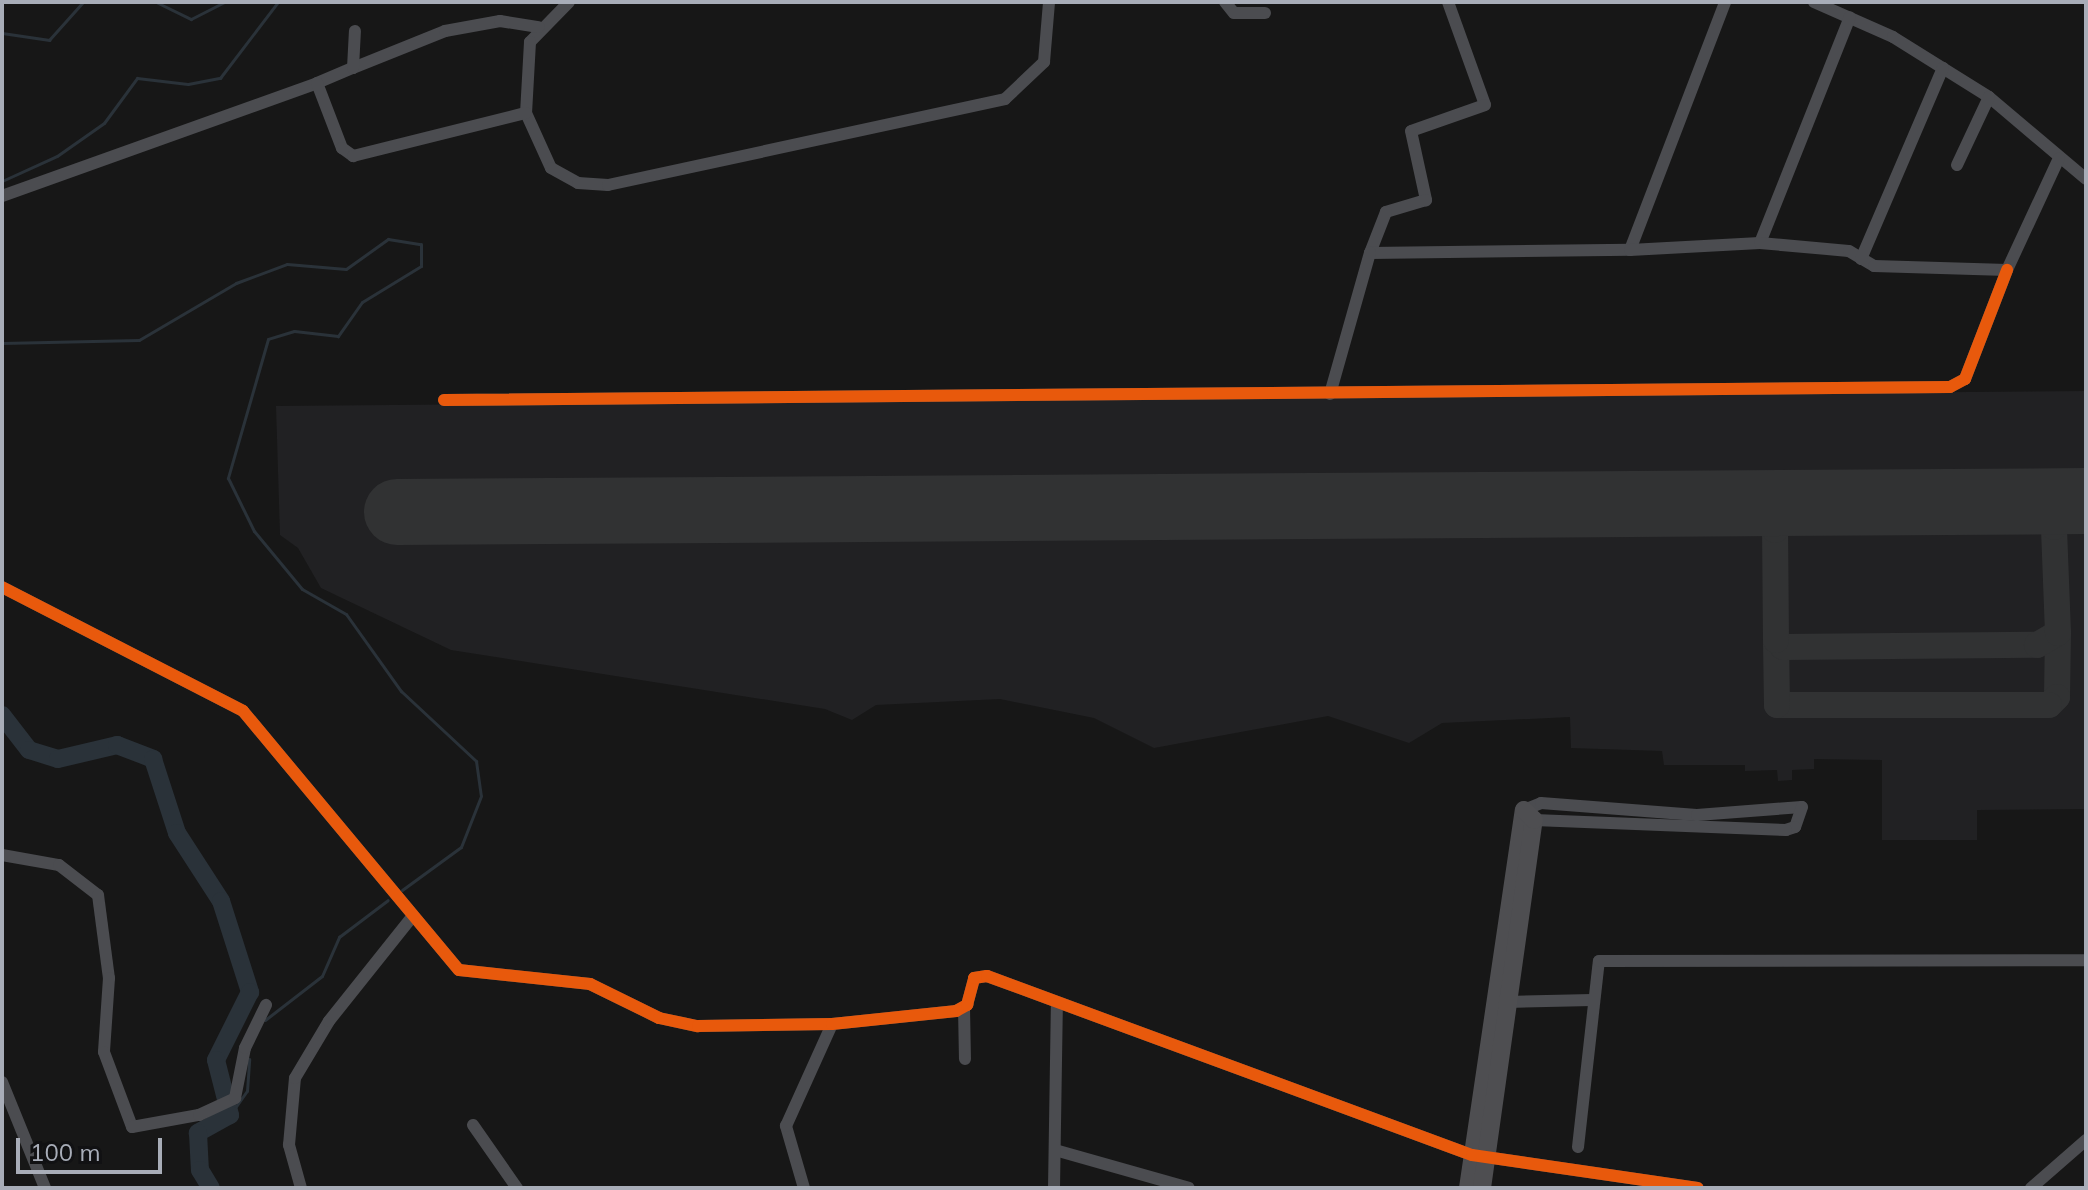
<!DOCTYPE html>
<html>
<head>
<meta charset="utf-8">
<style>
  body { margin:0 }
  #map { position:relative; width:2088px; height:1190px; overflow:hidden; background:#171717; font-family:Mulish,sans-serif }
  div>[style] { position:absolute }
  .built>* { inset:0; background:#212123 }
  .stream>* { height:3px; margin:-1.5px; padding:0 1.5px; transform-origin:1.5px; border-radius:1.5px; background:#2a3239 }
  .river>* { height:18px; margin:-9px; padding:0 9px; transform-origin:9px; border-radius:9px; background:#2a3239 }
  .taxiway>* { height:26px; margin:-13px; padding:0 13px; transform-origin:13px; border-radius:13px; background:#313233 }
  .runway>* { height:66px; margin:-33px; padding:0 33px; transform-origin:33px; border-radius:33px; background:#313233 }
  .minor>* { height:12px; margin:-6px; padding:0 6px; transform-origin:6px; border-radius:6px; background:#4b4c50 }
  .highway>* { height:18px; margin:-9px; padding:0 9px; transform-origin:9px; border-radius:9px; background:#4e4e51 }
  .cycleway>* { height:12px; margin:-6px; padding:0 6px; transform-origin:6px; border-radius:6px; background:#e8590c }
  span { translate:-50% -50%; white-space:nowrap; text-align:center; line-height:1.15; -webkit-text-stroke:7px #111113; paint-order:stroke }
  .frame { position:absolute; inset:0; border:4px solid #a8adb8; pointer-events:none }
  .scale { position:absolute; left:16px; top:1138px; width:146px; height:36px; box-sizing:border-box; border:4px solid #a8adb8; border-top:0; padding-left:10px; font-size:24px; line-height:28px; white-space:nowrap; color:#a8adb8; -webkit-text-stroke:6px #111113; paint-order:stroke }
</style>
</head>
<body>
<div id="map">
  <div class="built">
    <div style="clip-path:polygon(2086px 391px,2086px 809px,1977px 810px,1977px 840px,1882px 840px,1882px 760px,1814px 759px,1814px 769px,1792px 770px,1792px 780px,1778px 781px,1777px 770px,1745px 771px,1745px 765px,1664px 765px,1662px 751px,1571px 748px,1570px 717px,1442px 723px,1409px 743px,1328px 716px,1154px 748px,1094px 718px,1000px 699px,876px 705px,852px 720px,825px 709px,451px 650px,321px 588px,298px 548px,280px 535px,276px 406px)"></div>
  </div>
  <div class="stream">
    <div style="left:156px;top:2px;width:39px;rotate:26deg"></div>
    <div style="left:191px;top:19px;width:38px;rotate:-27deg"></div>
    <div style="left:2px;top:33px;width:48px;rotate:8.5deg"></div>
    <div style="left:49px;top:40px;width:51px;rotate:-48.2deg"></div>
    <div style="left:2px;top:181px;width:60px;rotate:-24.4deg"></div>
    <div style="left:57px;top:156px;width:57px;rotate:-35.1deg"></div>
    <div style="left:104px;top:123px;width:56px;rotate:-53.7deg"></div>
    <div style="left:137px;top:78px;width:51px;rotate:6.7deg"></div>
    <div style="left:188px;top:84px;width:33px;rotate:-11deg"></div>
    <div style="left:220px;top:78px;width:96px;rotate:-52.7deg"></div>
    <div style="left:2px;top:343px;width:137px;rotate:-1.3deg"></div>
    <div style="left:139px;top:340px;width:113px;rotate:-30.4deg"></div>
    <div style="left:236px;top:283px;width:54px;rotate:-20.4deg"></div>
    <div style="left:287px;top:264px;width:59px;rotate:4.8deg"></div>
    <div style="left:346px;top:269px;width:52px;rotate:-35.5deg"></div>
    <div style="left:388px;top:239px;width:33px;rotate:9deg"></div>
    <div style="left:421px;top:244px;width:22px;rotate:90deg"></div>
    <div style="left:421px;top:266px;width:69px;rotate:148.6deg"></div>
    <div style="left:362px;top:302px;width:42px;rotate:125.2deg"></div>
    <div style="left:338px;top:336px;width:44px;rotate:-173.5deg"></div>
    <div style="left:294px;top:331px;width:27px;rotate:163deg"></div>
    <div style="left:268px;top:339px;width:145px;rotate:106.1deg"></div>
    <div style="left:228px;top:478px;width:59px;rotate:63.9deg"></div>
    <div style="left:254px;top:531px;width:75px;rotate:50.4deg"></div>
    <div style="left:302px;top:589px;width:51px;rotate:29.6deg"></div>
    <div style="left:346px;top:614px;width:95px;rotate:54.5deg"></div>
    <div style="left:401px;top:691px;width:103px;rotate:43deg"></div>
    <div style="left:476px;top:761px;width:35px;rotate:82deg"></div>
    <div style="left:481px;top:796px;width:55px;rotate:111.4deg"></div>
    <div style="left:461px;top:847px;width:73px;rotate:143.9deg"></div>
    <div style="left:265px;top:1020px;width:72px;rotate:-37.7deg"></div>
    <div style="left:322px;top:976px;width:43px;rotate:-66.4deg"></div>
    <div style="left:339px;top:937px;width:61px;rotate:-37.1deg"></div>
    <div style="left:230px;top:1115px;width:29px;rotate:-55deg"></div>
    <div style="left:247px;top:1091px;width:32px;rotate:-86deg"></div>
  </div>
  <div class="river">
    <div style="left:2px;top:715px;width:44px;rotate:52.4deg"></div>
    <div style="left:29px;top:750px;width:30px;rotate:17deg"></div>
    <div style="left:58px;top:759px;width:61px;rotate:-13.3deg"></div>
    <div style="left:117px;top:745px;width:39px;rotate:21deg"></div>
    <div style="left:153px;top:759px;width:78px;rotate:72deg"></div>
    <div style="left:177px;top:833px;width:81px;rotate:57.1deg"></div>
    <div style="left:221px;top:901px;width:96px;rotate:72.3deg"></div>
    <div style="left:250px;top:992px;width:76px;rotate:116.6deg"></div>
    <div style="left:216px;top:1060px;width:57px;rotate:75.7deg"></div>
    <div style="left:230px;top:1115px;width:37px;rotate:151deg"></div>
    <div style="left:198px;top:1133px;width:37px;rotate:87deg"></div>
    <div style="left:200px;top:1170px;width:21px;rotate:59deg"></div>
  </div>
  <div class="taxiway">
    <div style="left:2027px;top:501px;width:22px;rotate:30deg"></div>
    <div style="left:2046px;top:512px;width:17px;rotate:62deg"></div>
    <div style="left:1743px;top:503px;width:22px;rotate:22deg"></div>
    <div style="left:1763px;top:511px;width:22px;rotate:58deg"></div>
    <div style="left:2058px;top:633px;width:64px;rotate:90.9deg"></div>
    <div style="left:2057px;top:697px;width:11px;rotate:135deg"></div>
    <div style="left:2049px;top:705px;width:272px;rotate:180deg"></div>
    <div style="left:1777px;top:705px;width:65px;rotate:-90.9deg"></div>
    <div style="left:1776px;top:640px;width:10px;rotate:45deg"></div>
    <div style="left:1783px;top:647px;width:254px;rotate:-0.5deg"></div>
    <div style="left:2037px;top:645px;width:24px;rotate:-30deg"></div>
    <div style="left:2058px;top:633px;width:106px;rotate:-92.2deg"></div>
    <div style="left:2054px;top:527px;width:19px;rotate:-65deg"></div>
    <div style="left:2062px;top:510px;width:22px;rotate:-24deg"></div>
    <div style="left:1776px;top:640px;width:110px;rotate:-90.5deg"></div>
    <div style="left:1775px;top:530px;width:20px;rotate:-63deg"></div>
    <div style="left:1784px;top:512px;width:22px;rotate:-27deg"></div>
  </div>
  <div class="runway">
    <div style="left:397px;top:512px;width:1689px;rotate:-0.37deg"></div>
  </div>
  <div class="minor">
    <div style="left:569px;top:2px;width:56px;rotate:134.3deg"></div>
    <div style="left:530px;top:42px;width:71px;rotate:93.2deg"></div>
    <div style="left:526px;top:113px;width:60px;rotate:65.6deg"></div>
    <div style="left:551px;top:168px;width:31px;rotate:29deg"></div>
    <div style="left:578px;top:183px;width:30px;rotate:4deg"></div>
    <div style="left:608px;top:185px;width:406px;rotate:-12.2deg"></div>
    <div style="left:1005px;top:99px;width:54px;rotate:-43.5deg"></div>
    <div style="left:1044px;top:62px;width:60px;rotate:-85.2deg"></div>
    <div style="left:1225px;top:2px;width:14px;rotate:51deg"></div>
    <div style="left:1234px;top:13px;width:31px"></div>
    <div style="left:1448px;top:2px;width:109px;rotate:70.2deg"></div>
    <div style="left:1485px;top:105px;width:78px;rotate:160.6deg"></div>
    <div style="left:1411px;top:131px;width:71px;rotate:77.7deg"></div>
    <div style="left:1426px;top:200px;width:42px;rotate:163.3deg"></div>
    <div style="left:1386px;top:212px;width:44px;rotate:111.3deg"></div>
    <div style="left:1370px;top:253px;width:260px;rotate:-0.7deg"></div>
    <div style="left:1630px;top:250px;width:266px;rotate:-69deg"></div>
    <div style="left:1814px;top:2px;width:86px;rotate:23.9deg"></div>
    <div style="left:1893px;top:37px;width:113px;rotate:32deg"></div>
    <div style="left:1989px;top:97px;width:127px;rotate:40.2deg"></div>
    <div style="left:353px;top:68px;width:99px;rotate:-21.9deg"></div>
    <div style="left:445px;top:31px;width:56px;rotate:-10.3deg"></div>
    <div style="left:500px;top:21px;width:39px;rotate:9deg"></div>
    <div style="left:317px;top:83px;width:39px;rotate:-23deg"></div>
    <div style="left:353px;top:68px;width:37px;rotate:-87deg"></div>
    <div style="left:1957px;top:165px;width:75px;rotate:-64.8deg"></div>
    <div style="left:2px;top:196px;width:335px;rotate:-19.7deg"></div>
    <div style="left:317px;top:83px;width:70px;rotate:69deg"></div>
    <div style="left:342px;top:148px;width:14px;rotate:36deg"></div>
    <div style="left:353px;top:156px;width:178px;rotate:-14deg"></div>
    <div style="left:1760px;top:243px;width:243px;rotate:-68.3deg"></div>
    <div style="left:1630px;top:250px;width:130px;rotate:-3.1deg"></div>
    <div style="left:1760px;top:243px;width:89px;rotate:5.1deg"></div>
    <div style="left:1849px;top:251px;width:29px;rotate:31deg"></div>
    <div style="left:1874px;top:266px;width:133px;rotate:1.7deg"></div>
    <div style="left:2007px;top:270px;width:123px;rotate:-65.1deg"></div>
    <div style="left:1861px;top:259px;width:208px;rotate:-66.8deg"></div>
    <div style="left:1330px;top:394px;width:147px;rotate:-74.2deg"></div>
    <div style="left:444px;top:400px;width:1506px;rotate:-0.49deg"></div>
    <div style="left:1950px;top:387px;width:17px;rotate:-28deg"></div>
    <div style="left:1965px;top:379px;width:117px;rotate:-68.9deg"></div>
    <div style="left:2px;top:587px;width:271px;rotate:27.2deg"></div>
    <div style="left:243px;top:711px;width:337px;rotate:50.2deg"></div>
    <div style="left:459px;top:970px;width:132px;rotate:6.1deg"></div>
    <div style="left:590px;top:984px;width:77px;rotate:26.2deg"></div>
    <div style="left:659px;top:1018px;width:40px;rotate:12deg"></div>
    <div style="left:698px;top:1026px;width:134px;rotate:-0.9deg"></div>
    <div style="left:832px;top:1024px;width:125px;rotate:-6deg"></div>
    <div style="left:956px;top:1011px;width:13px;rotate:-29deg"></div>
    <div style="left:967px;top:1005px;width:28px;rotate:-75deg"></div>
    <div style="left:974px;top:978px;width:13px;rotate:-9deg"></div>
    <div style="left:987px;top:976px;width:517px;rotate:20.26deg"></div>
    <div style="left:1472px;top:1155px;width:228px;rotate:8.3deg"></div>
    <div style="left:1524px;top:810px;width:18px;rotate:-22deg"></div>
    <div style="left:1541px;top:803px;width:156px;rotate:4.4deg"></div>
    <div style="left:1697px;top:815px;width:105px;rotate:-4.4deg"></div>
    <div style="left:1802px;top:807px;width:21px;rotate:109deg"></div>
    <div style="left:1795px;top:827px;width:9px;rotate:162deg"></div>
    <div style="left:1786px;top:830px;width:252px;rotate:-177.7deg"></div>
    <div style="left:2px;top:855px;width:58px;rotate:10deg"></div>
    <div style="left:59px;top:865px;width:49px;rotate:37.6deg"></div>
    <div style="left:98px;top:895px;width:84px;rotate:82.5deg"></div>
    <div style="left:109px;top:978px;width:74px;rotate:93.9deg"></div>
    <div style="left:104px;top:1052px;width:80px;rotate:69.5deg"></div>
    <div style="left:132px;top:1127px;width:68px;rotate:-10.2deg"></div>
    <div style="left:199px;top:1115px;width:40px;rotate:-25deg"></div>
    <div style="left:235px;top:1098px;width:51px;rotate:-78.7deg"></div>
    <div style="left:245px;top:1048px;width:48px;rotate:-64deg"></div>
    <div style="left:1507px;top:1002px;width:85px;rotate:-1.3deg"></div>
    <div style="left:964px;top:1008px;width:51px;rotate:88.9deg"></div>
    <div style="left:2px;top:1082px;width:114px;rotate:67.9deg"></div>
    <div style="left:473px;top:1125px;width:77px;rotate:55.1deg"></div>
    <div style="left:1578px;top:1147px;width:187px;rotate:-83.6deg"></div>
    <div style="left:1599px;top:961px;width:487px;rotate:-0.1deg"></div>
    <div style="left:1055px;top:1150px;width:139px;rotate:15.8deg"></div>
    <div style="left:301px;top:1188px;width:45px;rotate:-105.6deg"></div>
    <div style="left:289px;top:1145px;width:67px;rotate:-84.9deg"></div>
    <div style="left:295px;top:1078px;width:66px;rotate:-59.2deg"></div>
    <div style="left:329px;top:1021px;width:133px;rotate:-51.4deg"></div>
    <div style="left:804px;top:1188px;width:65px;rotate:-106.2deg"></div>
    <div style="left:786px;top:1126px;width:112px;rotate:-65.7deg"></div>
    <div style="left:1054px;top:1188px;width:185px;rotate:-89.1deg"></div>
    <div style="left:2031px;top:1188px;width:73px;rotate:-41.1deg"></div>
  </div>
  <div class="highway">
    <div style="left:1468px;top:1188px;width:382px;rotate:-81.6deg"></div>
    <div style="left:1482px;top:1188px;width:372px;rotate:-82deg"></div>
    <div style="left:1534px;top:820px;width:14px;rotate:-135deg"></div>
  </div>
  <div class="cycleway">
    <div style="left:444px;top:400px;width:1506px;rotate:-0.49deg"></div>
    <div style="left:1950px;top:387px;width:17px;rotate:-28deg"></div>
    <div style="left:1965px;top:379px;width:117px;rotate:-68.9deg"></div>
    <div style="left:2px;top:587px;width:271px;rotate:27.2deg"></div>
    <div style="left:243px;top:711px;width:337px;rotate:50.2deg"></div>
    <div style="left:459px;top:970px;width:132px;rotate:6.1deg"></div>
    <div style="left:590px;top:984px;width:77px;rotate:26.2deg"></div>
    <div style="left:659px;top:1018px;width:40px;rotate:12deg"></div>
    <div style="left:698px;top:1026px;width:134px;rotate:-0.9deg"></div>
    <div style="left:832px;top:1024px;width:125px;rotate:-6deg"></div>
    <div style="left:956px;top:1011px;width:13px;rotate:-29deg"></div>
    <div style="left:967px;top:1005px;width:28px;rotate:-75deg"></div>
    <div style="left:974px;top:978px;width:13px;rotate:-9deg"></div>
    <div style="left:987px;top:976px;width:517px;rotate:20.26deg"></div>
    <div style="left:1472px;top:1155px;width:228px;rotate:8.3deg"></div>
  </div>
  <div class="frame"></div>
  <div class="scale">100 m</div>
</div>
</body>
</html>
